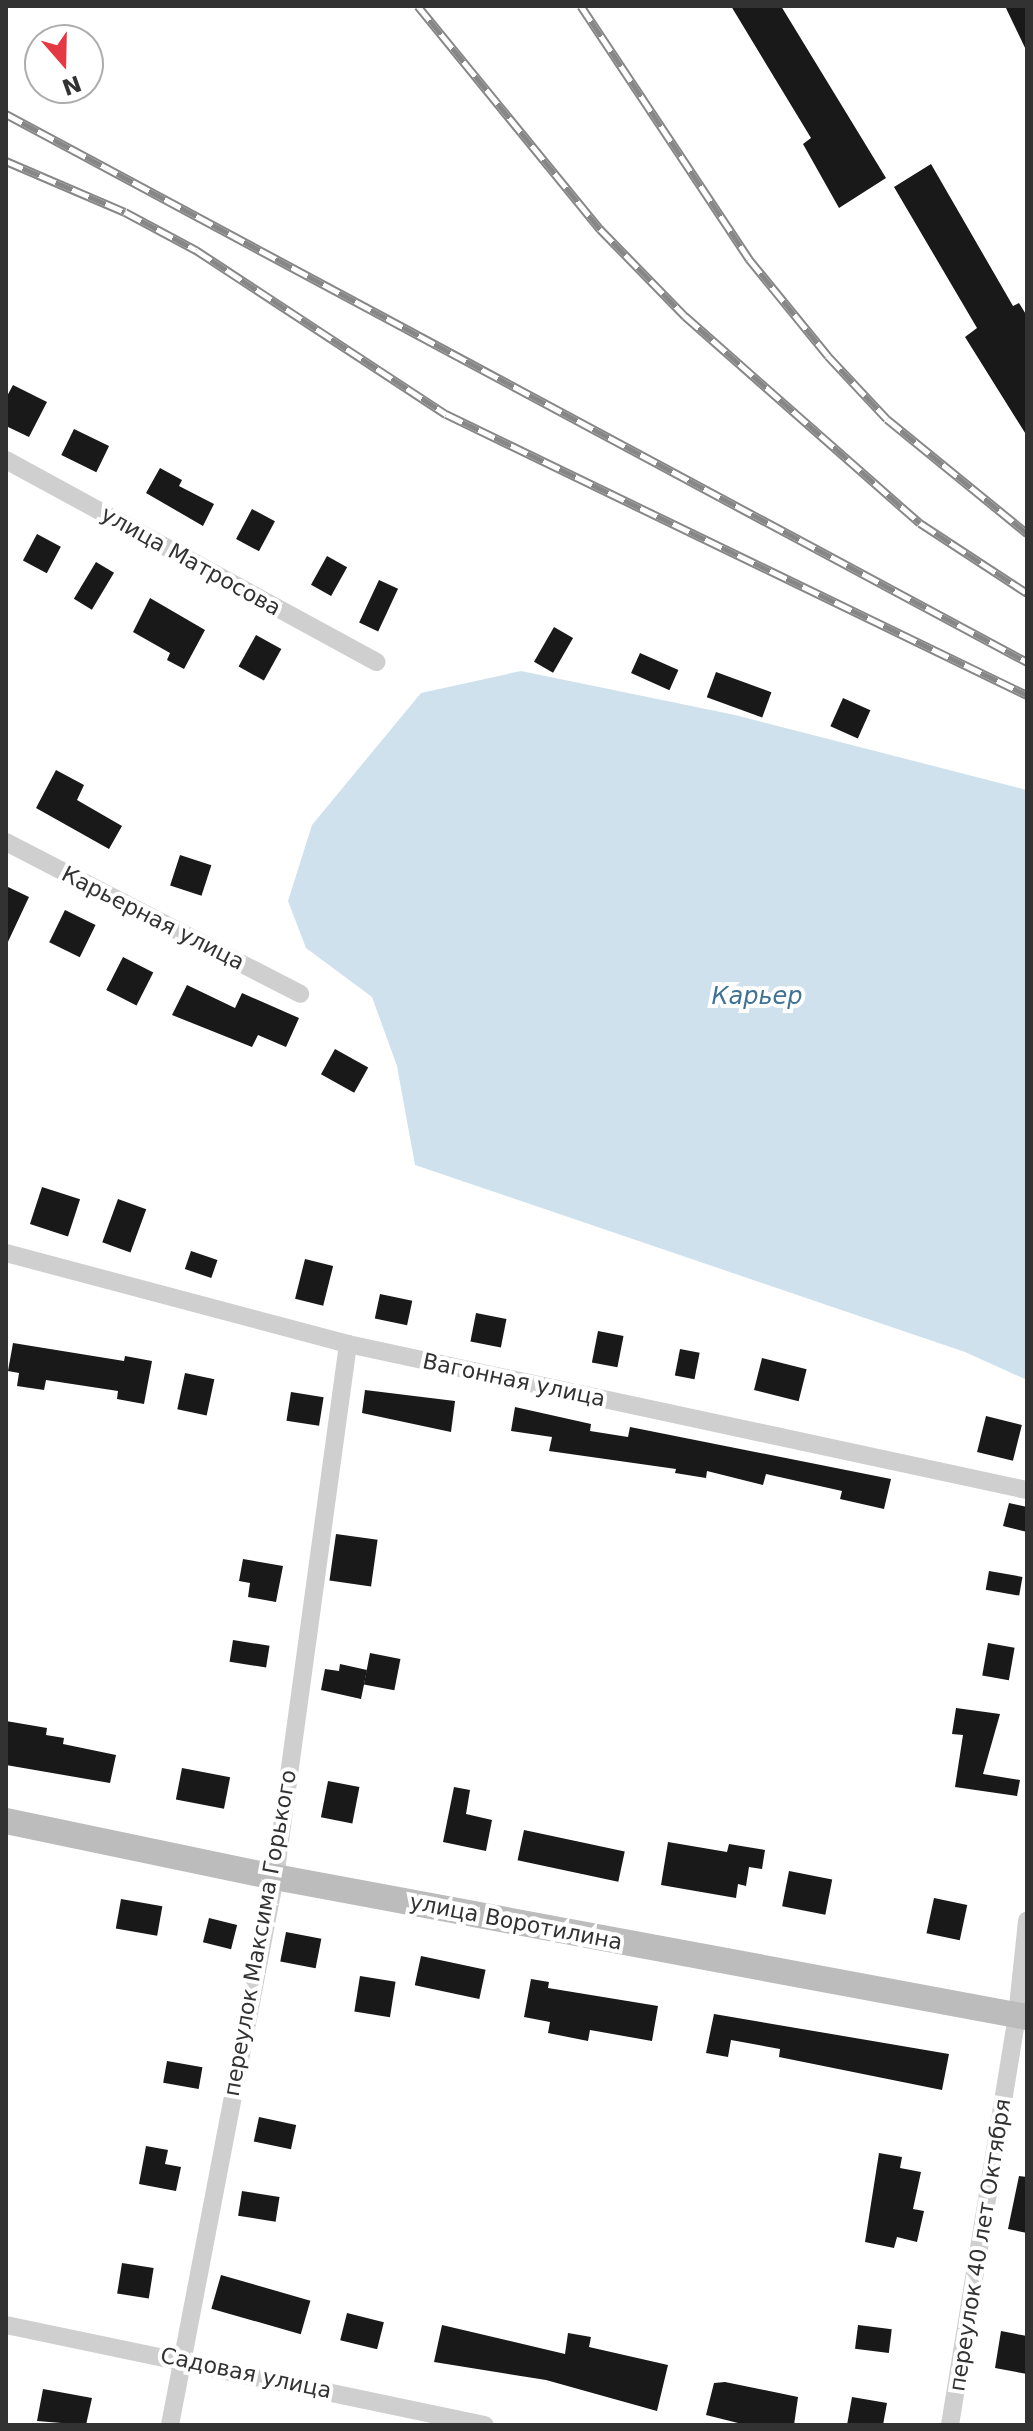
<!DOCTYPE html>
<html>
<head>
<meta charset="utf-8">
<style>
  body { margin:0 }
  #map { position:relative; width:1033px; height:2431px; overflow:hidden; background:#fff; font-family:"DejaVu Sans",sans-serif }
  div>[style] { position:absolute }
  .water>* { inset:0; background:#cee1ed }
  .building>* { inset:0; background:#191919; transform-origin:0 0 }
  .street>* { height:18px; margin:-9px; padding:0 9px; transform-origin:9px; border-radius:9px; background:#cfcfcf }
  .secondary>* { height:26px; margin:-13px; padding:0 13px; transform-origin:13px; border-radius:13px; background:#bcbcbc }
  .rail>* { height:9px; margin-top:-4.5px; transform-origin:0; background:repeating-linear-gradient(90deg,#fff 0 18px,#878787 0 36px); box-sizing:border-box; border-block:2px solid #878787 }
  span { translate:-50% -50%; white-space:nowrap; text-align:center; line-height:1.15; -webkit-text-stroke:8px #fff; paint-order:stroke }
  .street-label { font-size:22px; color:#323232 }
  .water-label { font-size:24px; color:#3f7395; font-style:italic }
  .frame { position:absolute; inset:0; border:8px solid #323232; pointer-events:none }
  .north { position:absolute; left:24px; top:24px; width:80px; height:80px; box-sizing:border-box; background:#fff; border:2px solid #adadad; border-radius:50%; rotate:160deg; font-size:22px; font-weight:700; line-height:32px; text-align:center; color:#323232 }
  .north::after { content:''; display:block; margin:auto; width:28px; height:36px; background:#e43844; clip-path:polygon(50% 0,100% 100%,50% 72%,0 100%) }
</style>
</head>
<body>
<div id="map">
  <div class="water">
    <div style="clip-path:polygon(521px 671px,735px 715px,1027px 790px,1027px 1380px,965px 1352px,415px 1165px,397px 1066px,372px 997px,306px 948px,288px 901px,312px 825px,421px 693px)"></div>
  </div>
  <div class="building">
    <div style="clip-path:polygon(731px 6px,781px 6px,886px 178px,839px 208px,803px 144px,811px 138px)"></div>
    <div style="clip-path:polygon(1005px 6px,1027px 6px,1027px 52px)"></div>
    <div style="clip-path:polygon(931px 164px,1013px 306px,1019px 303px,1027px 316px,1027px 436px,965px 337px,977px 328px,894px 187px)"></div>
    <div style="clip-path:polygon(13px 385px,47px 402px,29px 437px,6px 426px,6px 398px)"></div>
    <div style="left:74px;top:429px;width:39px;height:29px;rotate:26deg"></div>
    <div style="clip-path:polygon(160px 468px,182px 480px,179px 486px,214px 504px,203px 526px,146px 493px)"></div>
    <div style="left:252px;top:509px;width:26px;height:34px;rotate:28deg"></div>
    <div style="left:37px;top:534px;width:27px;height:30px;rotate:28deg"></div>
    <div style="left:327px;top:556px;width:23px;height:33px;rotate:29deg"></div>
    <div style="left:96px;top:562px;width:21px;height:43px;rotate:31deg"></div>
    <div style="left:379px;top:580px;width:21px;height:47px;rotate:25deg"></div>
    <div style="clip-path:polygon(150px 598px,205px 630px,184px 669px,167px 660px,170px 653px,133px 632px)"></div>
    <div style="left:554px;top:627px;width:22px;height:40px;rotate:30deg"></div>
    <div style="left:256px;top:635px;width:29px;height:36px;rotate:29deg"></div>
    <div style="left:640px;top:653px;width:42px;height:22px;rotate:24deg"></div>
    <div style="left:716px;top:672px;width:59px;height:27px;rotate:20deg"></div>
    <div style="left:843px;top:698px;width:30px;height:31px;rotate:24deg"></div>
    <div style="clip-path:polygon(56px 770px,84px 785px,77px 800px,122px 826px,109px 849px,36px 808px)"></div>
    <div style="left:180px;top:855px;width:33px;height:32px;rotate:18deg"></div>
    <div style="clip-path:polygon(6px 886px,29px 897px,6px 946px)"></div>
    <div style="left:65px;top:910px;width:34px;height:36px;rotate:26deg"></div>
    <div style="left:123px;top:957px;width:34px;height:37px;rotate:27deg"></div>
    <div style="clip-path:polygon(187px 985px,235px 1008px,242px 993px,299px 1018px,286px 1047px,258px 1035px,252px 1047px,172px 1015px)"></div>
    <div style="left:335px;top:1049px;width:38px;height:29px;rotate:29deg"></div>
    <div style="left:42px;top:1187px;width:40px;height:39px;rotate:18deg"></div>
    <div style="left:118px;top:1199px;width:30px;height:46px;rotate:20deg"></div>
    <div style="left:191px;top:1251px;width:28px;height:19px;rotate:19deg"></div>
    <div style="left:305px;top:1259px;width:29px;height:41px;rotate:14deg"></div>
    <div style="left:380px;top:1294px;width:33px;height:25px;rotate:12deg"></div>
    <div style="left:476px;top:1313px;width:31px;height:29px;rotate:11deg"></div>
    <div style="left:598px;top:1331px;width:26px;height:32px;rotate:11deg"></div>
    <div style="clip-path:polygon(13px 1343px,124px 1361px,125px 1356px,152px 1361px,144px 1404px,117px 1399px,118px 1391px,46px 1380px,44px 1390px,17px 1386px,19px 1373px,8px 1371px)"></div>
    <div style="left:680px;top:1349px;width:20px;height:27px;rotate:11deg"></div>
    <div style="left:762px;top:1358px;width:46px;height:33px;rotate:14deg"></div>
    <div style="left:185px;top:1373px;width:30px;height:37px;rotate:12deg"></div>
    <div style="clip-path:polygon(365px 1390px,455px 1401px,451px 1432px,362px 1413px)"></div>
    <div style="left:291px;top:1392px;width:33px;height:29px;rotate:9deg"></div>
    <div style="clip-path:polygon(515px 1407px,591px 1424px,590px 1431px,628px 1437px,630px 1427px,891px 1479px,884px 1509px,840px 1499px,842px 1491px,766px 1474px,763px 1485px,707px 1471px,706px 1478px,675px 1473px,676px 1469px,549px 1451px,552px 1437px,511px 1431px)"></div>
    <div style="left:986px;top:1416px;width:37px;height:37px;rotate:14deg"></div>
    <div style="clip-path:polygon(1009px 1503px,1027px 1507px,1027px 1532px,1003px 1526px)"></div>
    <div style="left:336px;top:1534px;width:42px;height:47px;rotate:8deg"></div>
    <div style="clip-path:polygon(243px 1559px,283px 1566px,276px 1602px,248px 1597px,250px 1583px,239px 1581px)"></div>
    <div style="left:989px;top:1571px;width:34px;height:19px;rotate:10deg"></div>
    <div style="left:233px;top:1640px;width:37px;height:22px;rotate:9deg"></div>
    <div style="left:988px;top:1643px;width:27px;height:33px;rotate:10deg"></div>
    <div style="left:370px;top:1653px;width:31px;height:32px;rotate:11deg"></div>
    <div style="clip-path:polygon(340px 1664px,367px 1670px,361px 1699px,321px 1690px,325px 1669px,339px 1671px)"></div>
    <div style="clip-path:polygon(956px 1708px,1000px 1714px,983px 1774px,1020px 1780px,1017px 1796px,955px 1787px,963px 1735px,952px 1734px)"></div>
    <div style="clip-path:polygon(6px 1721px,47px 1728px,46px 1735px,64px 1738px,63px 1744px,116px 1755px,110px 1783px,6px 1765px)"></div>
    <div style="left:182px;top:1768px;width:49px;height:32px;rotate:11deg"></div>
    <div style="left:328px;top:1781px;width:32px;height:37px;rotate:11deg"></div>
    <div style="clip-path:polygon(454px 1787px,470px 1790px,466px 1814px,492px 1820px,486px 1851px,443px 1842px)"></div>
    <div style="left:524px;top:1830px;width:103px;height:31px;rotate:12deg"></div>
    <div style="clip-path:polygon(668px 1842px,727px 1852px,729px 1844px,765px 1850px,762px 1869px,749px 1867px,746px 1886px,738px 1884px,736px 1898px,661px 1885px)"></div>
    <div style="left:789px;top:1871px;width:44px;height:36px;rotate:11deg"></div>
    <div style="left:934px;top:1898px;width:34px;height:36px;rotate:12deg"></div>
    <div style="left:121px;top:1899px;width:42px;height:30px;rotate:10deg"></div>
    <div style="left:209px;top:1918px;width:29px;height:25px;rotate:14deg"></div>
    <div style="left:286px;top:1932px;width:36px;height:30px;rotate:11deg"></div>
    <div style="left:421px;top:1956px;width:66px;height:30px;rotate:12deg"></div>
    <div style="left:360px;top:1976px;width:36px;height:36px;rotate:9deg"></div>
    <div style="clip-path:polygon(531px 1979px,549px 1982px,548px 1988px,658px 2006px,652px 2041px,590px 2030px,588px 2041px,548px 2033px,550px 2022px,524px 2017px)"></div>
    <div style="clip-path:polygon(714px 2014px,949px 2054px,942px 2090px,779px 2057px,780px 2049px,731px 2040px,728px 2057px,706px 2053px)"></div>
    <div style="left:167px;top:2061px;width:36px;height:22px;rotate:10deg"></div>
    <div style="left:259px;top:2117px;width:38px;height:25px;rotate:12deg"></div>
    <div style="clip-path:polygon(146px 2146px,168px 2150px,165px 2164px,181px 2167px,176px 2191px,139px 2184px)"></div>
    <div style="clip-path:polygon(879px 2153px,902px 2157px,900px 2168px,921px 2172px,913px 2209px,924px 2211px,917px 2242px,897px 2237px,894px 2248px,865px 2242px)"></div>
    <div style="clip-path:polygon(1019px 2176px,1027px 2177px,1027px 2233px,1008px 2229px)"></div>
    <div style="left:242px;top:2191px;width:38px;height:25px;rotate:9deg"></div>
    <div style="left:122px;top:2263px;width:32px;height:31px;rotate:9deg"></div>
    <div style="left:221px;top:2275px;width:93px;height:35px;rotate:16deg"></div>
    <div style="left:347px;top:2313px;width:38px;height:28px;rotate:14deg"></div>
    <div style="clip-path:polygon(442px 2325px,565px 2354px,568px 2333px,591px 2337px,589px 2347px,668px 2365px,657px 2411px,546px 2380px,434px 2362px)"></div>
    <div style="left:858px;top:2325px;width:34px;height:24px;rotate:7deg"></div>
    <div style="clip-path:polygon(1001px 2331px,1027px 2336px,1027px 2374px,995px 2368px)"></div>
    <div style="clip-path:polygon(725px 2382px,798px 2397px,794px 2425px,746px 2425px,706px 2415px,714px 2383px)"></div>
    <div style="clip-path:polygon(43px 2389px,92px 2398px,86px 2425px,37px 2421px)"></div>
    <div style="clip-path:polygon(852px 2397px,887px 2403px,883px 2425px,847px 2425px)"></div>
  </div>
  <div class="street">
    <div style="left:6px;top:460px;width:422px;rotate:28.6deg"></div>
    <div style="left:6px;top:842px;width:331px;rotate:27.3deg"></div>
    <div style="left:6px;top:1253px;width:354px;rotate:14.9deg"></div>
    <div style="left:348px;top:1344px;width:695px;rotate:12.14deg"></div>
    <div style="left:6px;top:2325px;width:489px;rotate:11.8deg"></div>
    <div style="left:170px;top:2425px;width:558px;rotate:-79.15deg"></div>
    <div style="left:275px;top:1877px;width:538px;rotate:-82.2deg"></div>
    <div style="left:950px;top:2425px;width:414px;rotate:-80.7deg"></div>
    <div style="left:1017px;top:2016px;width:96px;rotate:-84deg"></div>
  </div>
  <div class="secondary">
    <div style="left:6px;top:1821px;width:275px;rotate:11.8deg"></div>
    <div style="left:275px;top:1877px;width:765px;rotate:10.55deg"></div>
  </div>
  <div class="rail">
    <div style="left:418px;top:6px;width:288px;rotate:50.8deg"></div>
    <div style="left:600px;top:229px;width:122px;rotate:45.7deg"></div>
    <div style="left:685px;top:316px;width:313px;rotate:41.4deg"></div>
    <div style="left:920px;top:523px;width:128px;rotate:33.2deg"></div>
    <div style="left:581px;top:6px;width:304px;rotate:56.4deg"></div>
    <div style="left:749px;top:259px;width:125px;rotate:50.8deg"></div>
    <div style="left:828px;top:356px;width:86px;rotate:46.9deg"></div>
    <div style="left:887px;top:419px;width:181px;rotate:39.2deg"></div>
    <div style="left:6px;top:114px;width:1159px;rotate:28.22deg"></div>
    <div style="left:6px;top:161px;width:129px;rotate:23.2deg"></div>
    <div style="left:125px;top:212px;width:81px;rotate:28.2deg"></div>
    <div style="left:196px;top:250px;width:299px;rotate:33.3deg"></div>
    <div style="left:446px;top:414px;width:645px;rotate:25.81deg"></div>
  </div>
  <div class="street-label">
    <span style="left:191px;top:561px;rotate:29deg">улица Матросова</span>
    <span style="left:153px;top:918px;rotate:27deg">Карьерная улица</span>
    <span style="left:514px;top:1380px;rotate:12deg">Вагонная улица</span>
    <span style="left:516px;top:1922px;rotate:11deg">улица Воротилина</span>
    <span style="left:260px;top:1933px;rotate:-80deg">переулок Максима Горького</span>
    <span style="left:980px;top:2245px;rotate:-81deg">переулок 40 лет Октября</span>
    <span style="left:246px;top:2373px;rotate:12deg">Садовая улица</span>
  </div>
  <div class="water-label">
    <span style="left:757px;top:997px">Карьер</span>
  </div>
  <div class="frame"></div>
  <div class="north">N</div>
</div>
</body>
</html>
